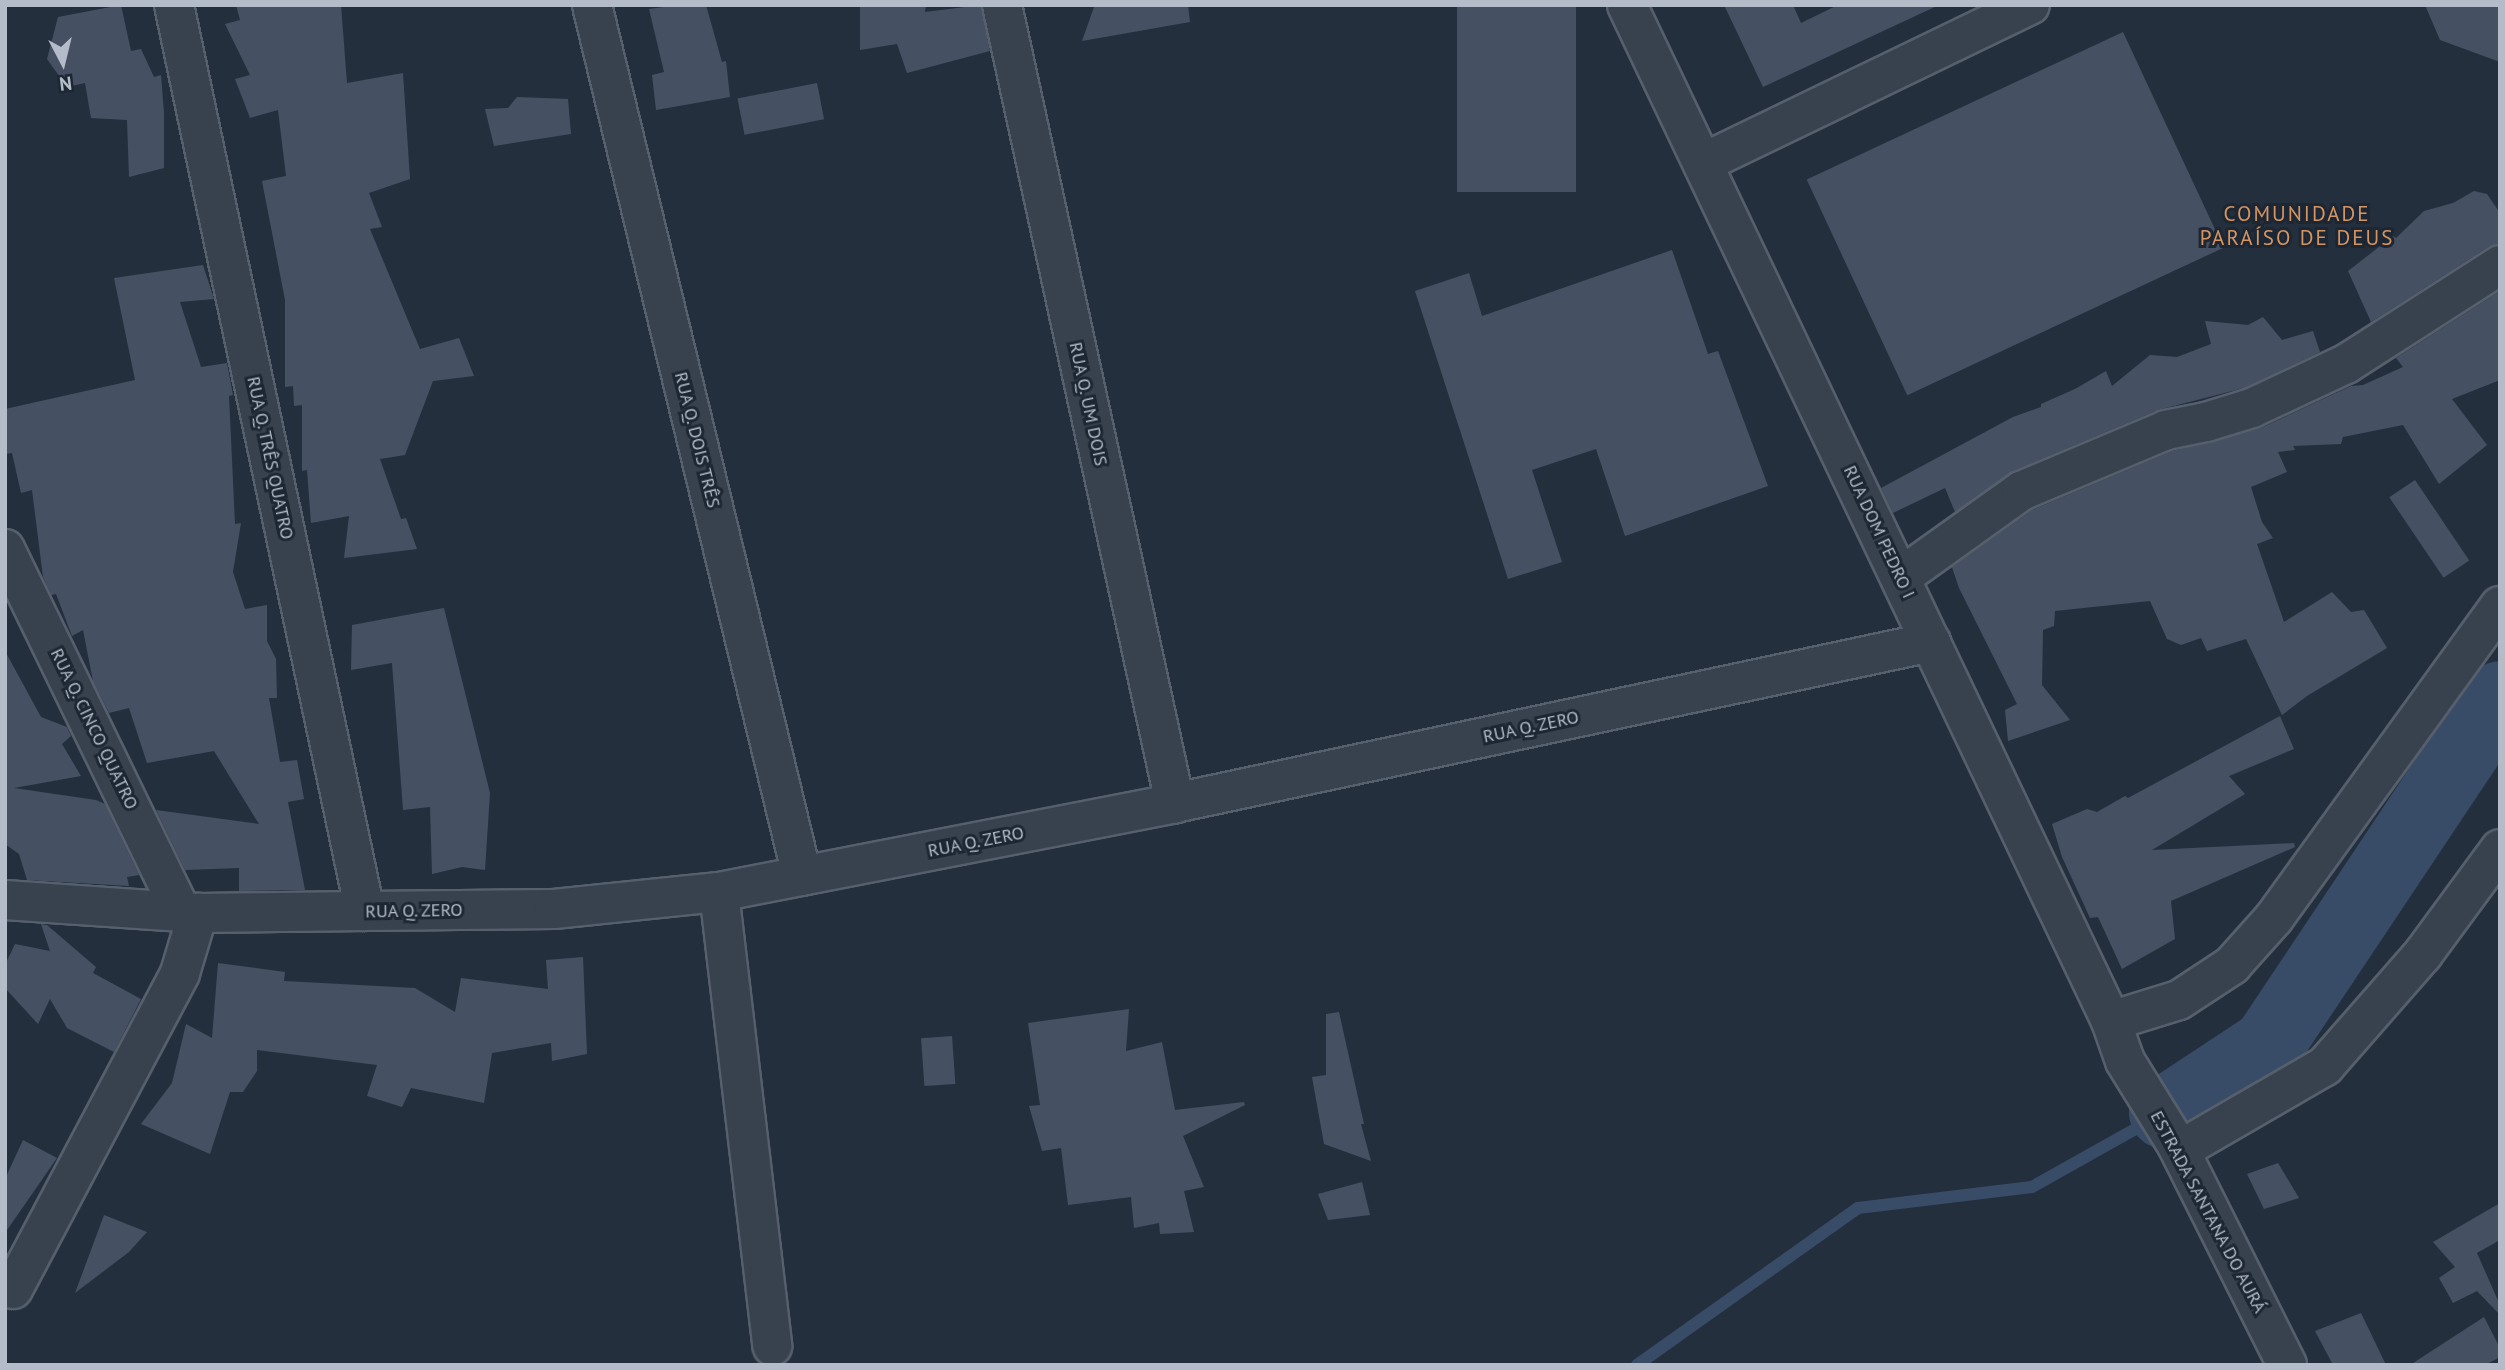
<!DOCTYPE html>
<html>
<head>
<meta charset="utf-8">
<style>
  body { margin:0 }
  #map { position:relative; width:2505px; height:1370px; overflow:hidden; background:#242f3e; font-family:"PT Sans",sans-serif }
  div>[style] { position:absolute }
  .stream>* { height:12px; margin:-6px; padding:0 6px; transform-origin:6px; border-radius:6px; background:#394c67 }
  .river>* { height:72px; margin:-36px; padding:0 36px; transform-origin:36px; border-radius:36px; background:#394c67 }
  .building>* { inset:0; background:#455162; transform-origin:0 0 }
  .roads { filter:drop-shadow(2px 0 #565f6c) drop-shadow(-2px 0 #565f6c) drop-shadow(0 2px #565f6c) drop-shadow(0 -2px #565f6c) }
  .minor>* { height:38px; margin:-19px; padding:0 19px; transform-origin:19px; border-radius:19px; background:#38414e }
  span { translate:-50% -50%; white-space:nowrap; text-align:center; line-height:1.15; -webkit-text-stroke:6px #1d2633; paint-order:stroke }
  .street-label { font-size:18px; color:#b4bcc9 }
  .quarter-label { font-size:21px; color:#d59563; letter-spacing:2px }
  .frame { position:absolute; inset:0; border:7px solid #b4bcc9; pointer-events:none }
  .north { position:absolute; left:28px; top:28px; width:70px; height:70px; -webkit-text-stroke:5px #1d2633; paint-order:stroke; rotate:173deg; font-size:19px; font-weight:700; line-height:28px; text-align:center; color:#b4bcc9 }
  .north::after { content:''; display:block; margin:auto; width:24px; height:32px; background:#b4bcc9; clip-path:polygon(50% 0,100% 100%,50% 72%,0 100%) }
</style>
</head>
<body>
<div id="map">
  <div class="stream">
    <div style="left:1637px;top:1365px;width:271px;rotate:-35.4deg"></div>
    <div style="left:1858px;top:1208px;width:175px;rotate:-6.9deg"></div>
    <div style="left:2032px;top:1187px;width:141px;rotate:-29.3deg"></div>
  </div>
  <div class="river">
    <div style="left:2165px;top:1113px;width:123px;rotate:-33.4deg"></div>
    <div style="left:2268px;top:1045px;width:418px;rotate:-56.3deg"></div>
  </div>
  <div class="building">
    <div style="clip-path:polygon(121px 5px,131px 51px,141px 49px,154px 77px,161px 75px,164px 113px,164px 168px,129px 177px,127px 120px,91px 118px,85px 83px,67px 87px,47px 59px,58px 17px)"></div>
    <div style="clip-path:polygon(236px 5px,341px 5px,347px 83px,403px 73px,410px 179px,369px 193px,382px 227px,370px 229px,420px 349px,459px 338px,474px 376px,433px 381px,405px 455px,380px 459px,401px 519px,406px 518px,417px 549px,344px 558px,349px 516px,311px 523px,307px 470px,302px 471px,302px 405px,294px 406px,293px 386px,285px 387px,285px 300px,262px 181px,286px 176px,278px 110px,250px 118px,235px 79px,250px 75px,225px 24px,240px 20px)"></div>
    <div style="clip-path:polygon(678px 5px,706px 5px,722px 62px,726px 61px,730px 97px,656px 110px,652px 75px,664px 72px,649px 9px)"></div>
    <div style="clip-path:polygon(860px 5px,926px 5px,925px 12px,981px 5px,990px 51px,907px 73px,897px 44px,860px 50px)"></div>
    <div style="clip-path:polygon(1107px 5px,1188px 5px,1190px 22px,1082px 41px,1094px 7px)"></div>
    <div style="left:1457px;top:5px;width:119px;height:187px"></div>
    <div style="clip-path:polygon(1724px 5px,1793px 5px,1801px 23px,1838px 5px,1939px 5px,1763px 87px)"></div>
    <div style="clip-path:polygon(2425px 5px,2500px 5px,2500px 62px,2440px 40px)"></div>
    <div style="left:2123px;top:32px;width:238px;height:349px;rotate:65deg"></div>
    <div style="left:817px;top:83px;width:37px;height:81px;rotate:79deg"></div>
    <div style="clip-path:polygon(517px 97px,568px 99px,571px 134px,494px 146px,485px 109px,508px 108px)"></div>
    <div style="clip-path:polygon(2474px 191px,2487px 194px,2500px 213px,2500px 243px,2488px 247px,2371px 322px,2348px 271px,2393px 236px,2396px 238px,2424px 211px,2453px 203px)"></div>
    <div style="clip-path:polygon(1672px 250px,1708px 354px,1718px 351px,1768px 486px,1625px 536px,1596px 449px,1532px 470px,1562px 562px,1508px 579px,1415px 291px,1469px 273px,1482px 316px)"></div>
    <div style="clip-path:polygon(203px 265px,214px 299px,180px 302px,201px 367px,227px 363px,233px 395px,229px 396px,235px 524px,241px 523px,233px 572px,245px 609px,267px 605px,267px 641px,276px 659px,277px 698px,269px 698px,280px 762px,297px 760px,304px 799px,288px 802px,305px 890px,239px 891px,239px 868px,185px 870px,156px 810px,259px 824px,214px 751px,147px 763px,129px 708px,109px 713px,93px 681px,83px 630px,72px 636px,56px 594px,51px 595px,43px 577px,32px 490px,21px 493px,12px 453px,5px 454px,5px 409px,135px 380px,114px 278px)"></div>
    <div style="clip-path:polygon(2500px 291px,2500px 380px,2452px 399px,2487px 445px,2439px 484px,2403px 425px,2343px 437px,2341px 444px,2293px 446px,2295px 450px,2278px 452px,2287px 472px,2251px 487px,2262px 522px,2273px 538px,2257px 544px,2284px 622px,2332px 592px,2351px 612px,2364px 610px,2387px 648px,2307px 696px,2282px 715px,2246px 639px,2207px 651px,2201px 638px,2181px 645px,2167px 639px,2150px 601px,2055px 611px,2054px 626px,2043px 630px,2042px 685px,2070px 720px,2008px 741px,2005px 710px,2017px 704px,1959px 588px,1952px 567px,2032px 510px,2172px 451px,2261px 428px,2351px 386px,2363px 385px,2403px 367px,2396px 358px)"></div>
    <div style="clip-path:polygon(2263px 317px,2282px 340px,2313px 331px,2320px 352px,2244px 388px,2158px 410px,2013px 471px,1955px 512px,1945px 488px,1893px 513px,1881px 488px,2013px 417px,2041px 407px,2041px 404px,2075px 389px,2106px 371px,2112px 386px,2150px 355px,2177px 357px,2211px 344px,2205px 321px,2248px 325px)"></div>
    <div style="left:2415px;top:480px;width:97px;height:31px;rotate:56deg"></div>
    <div style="clip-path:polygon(444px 608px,490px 793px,485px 870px,462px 867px,432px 874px,430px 807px,403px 810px,392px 663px,351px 670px,352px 625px)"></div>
    <div style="clip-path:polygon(5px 651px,41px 717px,67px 727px,71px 736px,62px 744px,81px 776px,14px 788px,96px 800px,105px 804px,139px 875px,127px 877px,129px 886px,27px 880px,19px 854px,5px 844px)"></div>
    <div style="clip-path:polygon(2280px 716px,2294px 749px,2229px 776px,2245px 794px,2152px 850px,2294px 843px,2295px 847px,2171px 901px,2175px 939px,2122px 969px,2098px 917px,2090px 918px,2062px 857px,2052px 824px,2087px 809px,2097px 812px,2125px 796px,2128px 798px)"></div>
    <div style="clip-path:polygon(41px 924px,47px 925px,96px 967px,93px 973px,141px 999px,114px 1052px,67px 1028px,50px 999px,38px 1024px,5px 988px,5px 965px,15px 944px,50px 951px)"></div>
    <div style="clip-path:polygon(583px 957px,587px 1054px,552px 1061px,551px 1043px,492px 1053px,484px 1103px,411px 1088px,402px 1107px,367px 1096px,377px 1065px,257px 1050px,257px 1071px,243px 1092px,230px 1092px,210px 1154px,141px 1124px,172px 1083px,186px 1024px,212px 1038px,218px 963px,285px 972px,284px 981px,415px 988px,455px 1012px,461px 978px,548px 989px,546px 960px)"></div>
    <div style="clip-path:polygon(1129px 1009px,1126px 1051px,1162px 1042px,1175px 1110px,1244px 1102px,1245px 1105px,1183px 1136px,1204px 1187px,1184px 1191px,1194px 1232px,1160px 1234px,1159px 1223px,1134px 1228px,1131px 1197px,1068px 1205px,1061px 1148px,1042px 1151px,1029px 1106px,1040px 1105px,1028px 1023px)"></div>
    <div style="clip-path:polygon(1339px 1012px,1364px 1124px,1361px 1124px,1371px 1161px,1324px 1144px,1312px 1077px,1326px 1075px,1326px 1014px)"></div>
    <div style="left:952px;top:1036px;width:48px;height:31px;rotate:86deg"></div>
    <div style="clip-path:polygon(23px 1140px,57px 1158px,5px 1233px,5px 1179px)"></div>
    <div style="clip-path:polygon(2278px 1163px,2299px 1198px,2264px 1209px,2247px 1174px)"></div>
    <div style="clip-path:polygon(1362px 1182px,1370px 1215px,1328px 1220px,1318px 1194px)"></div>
    <div style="clip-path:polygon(2500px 1203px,2500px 1240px,2477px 1253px,2500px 1305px,2499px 1314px,2477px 1291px,2453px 1303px,2439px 1278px,2455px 1267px,2433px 1242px)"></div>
    <div style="clip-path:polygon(104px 1215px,147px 1232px,129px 1252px,75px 1293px)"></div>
    <div style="clip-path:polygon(2361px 1313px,2386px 1365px,2333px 1365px,2315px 1331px)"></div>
    <div style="clip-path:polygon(2484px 1317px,2500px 1348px,2500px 1357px,2485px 1365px,2410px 1365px)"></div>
  </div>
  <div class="roads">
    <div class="minor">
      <div style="left:174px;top:5px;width:926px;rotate:78.1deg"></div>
      <div style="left:592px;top:5px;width:896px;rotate:76.44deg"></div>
      <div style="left:1002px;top:5px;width:817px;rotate:77.77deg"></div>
      <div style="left:1627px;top:5px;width:1125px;rotate:64.53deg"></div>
      <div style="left:2111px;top:1021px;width:42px;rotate:70.7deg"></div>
      <div style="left:2125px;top:1061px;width:99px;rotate:58.2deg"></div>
      <div style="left:2177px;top:1145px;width:246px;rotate:63.4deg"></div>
      <div style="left:1703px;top:163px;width:363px;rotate:-25.8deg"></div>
      <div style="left:5px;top:549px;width:401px;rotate:64.1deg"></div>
      <div style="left:1901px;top:577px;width:148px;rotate:-35.6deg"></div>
      <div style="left:2021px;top:491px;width:157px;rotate:-22.8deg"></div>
      <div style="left:2166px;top:430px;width:41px;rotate:-11.3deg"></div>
      <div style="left:2206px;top:422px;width:48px;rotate:-16.9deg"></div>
      <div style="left:2252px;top:408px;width:104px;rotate:-25.1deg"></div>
      <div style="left:2346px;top:364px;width:183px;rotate:-32.7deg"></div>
      <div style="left:719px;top:892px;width:457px;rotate:83.3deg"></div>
      <div style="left:5px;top:900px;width:193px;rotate:3.9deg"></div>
      <div style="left:198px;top:913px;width:167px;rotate:-0.7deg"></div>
      <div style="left:365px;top:911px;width:189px;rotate:-0.6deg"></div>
      <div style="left:554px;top:909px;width:166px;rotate:-5.9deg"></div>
      <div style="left:719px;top:892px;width:465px;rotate:-11deg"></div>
      <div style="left:1175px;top:803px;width:773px;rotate:-12.02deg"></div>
      <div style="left:2111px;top:1021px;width:71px;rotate:-17.2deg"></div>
      <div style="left:2179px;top:1000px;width:64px;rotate:-33.4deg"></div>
      <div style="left:2232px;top:965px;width:63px;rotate:-48.2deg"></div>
      <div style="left:2274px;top:918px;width:385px;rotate:-54.1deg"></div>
      <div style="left:2180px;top:1150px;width:168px;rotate:-30.1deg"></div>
      <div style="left:2325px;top:1066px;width:149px;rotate:-48.8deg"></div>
      <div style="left:2423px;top:954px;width:130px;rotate:-53.7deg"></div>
      <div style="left:13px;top:1289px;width:357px;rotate:-62.1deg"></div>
      <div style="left:180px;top:973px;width:63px;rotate:-73.3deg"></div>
    </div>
  </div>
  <div class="street-label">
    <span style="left:1088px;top:404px;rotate:78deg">RUA Q. UM DOIS</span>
    <span style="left:697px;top:440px;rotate:76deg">RUA Q. DOIS TRÊS</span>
    <span style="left:270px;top:458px;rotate:78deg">RUA Q. TRÊS QUATRO</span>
    <span style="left:1879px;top:532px;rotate:65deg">RUA DOM PEDRO I</span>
    <span style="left:1531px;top:727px;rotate:-12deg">RUA Q. ZERO</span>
    <span style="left:94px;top:729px;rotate:64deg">RUA Q. CINCO QUATRO</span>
    <span style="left:976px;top:842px;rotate:-11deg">RUA Q. ZERO</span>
    <span style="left:414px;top:911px;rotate:-1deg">RUA Q. ZERO</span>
    <span style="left:2208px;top:1212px;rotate:62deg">ESTRADA SANTANA DO AURÁ</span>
  </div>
  <div class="quarter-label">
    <span style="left:2297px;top:226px">COMUNIDADE<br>PARAÍSO DE DEUS</span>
  </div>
  <div class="frame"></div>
  <div class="north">N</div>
</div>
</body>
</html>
